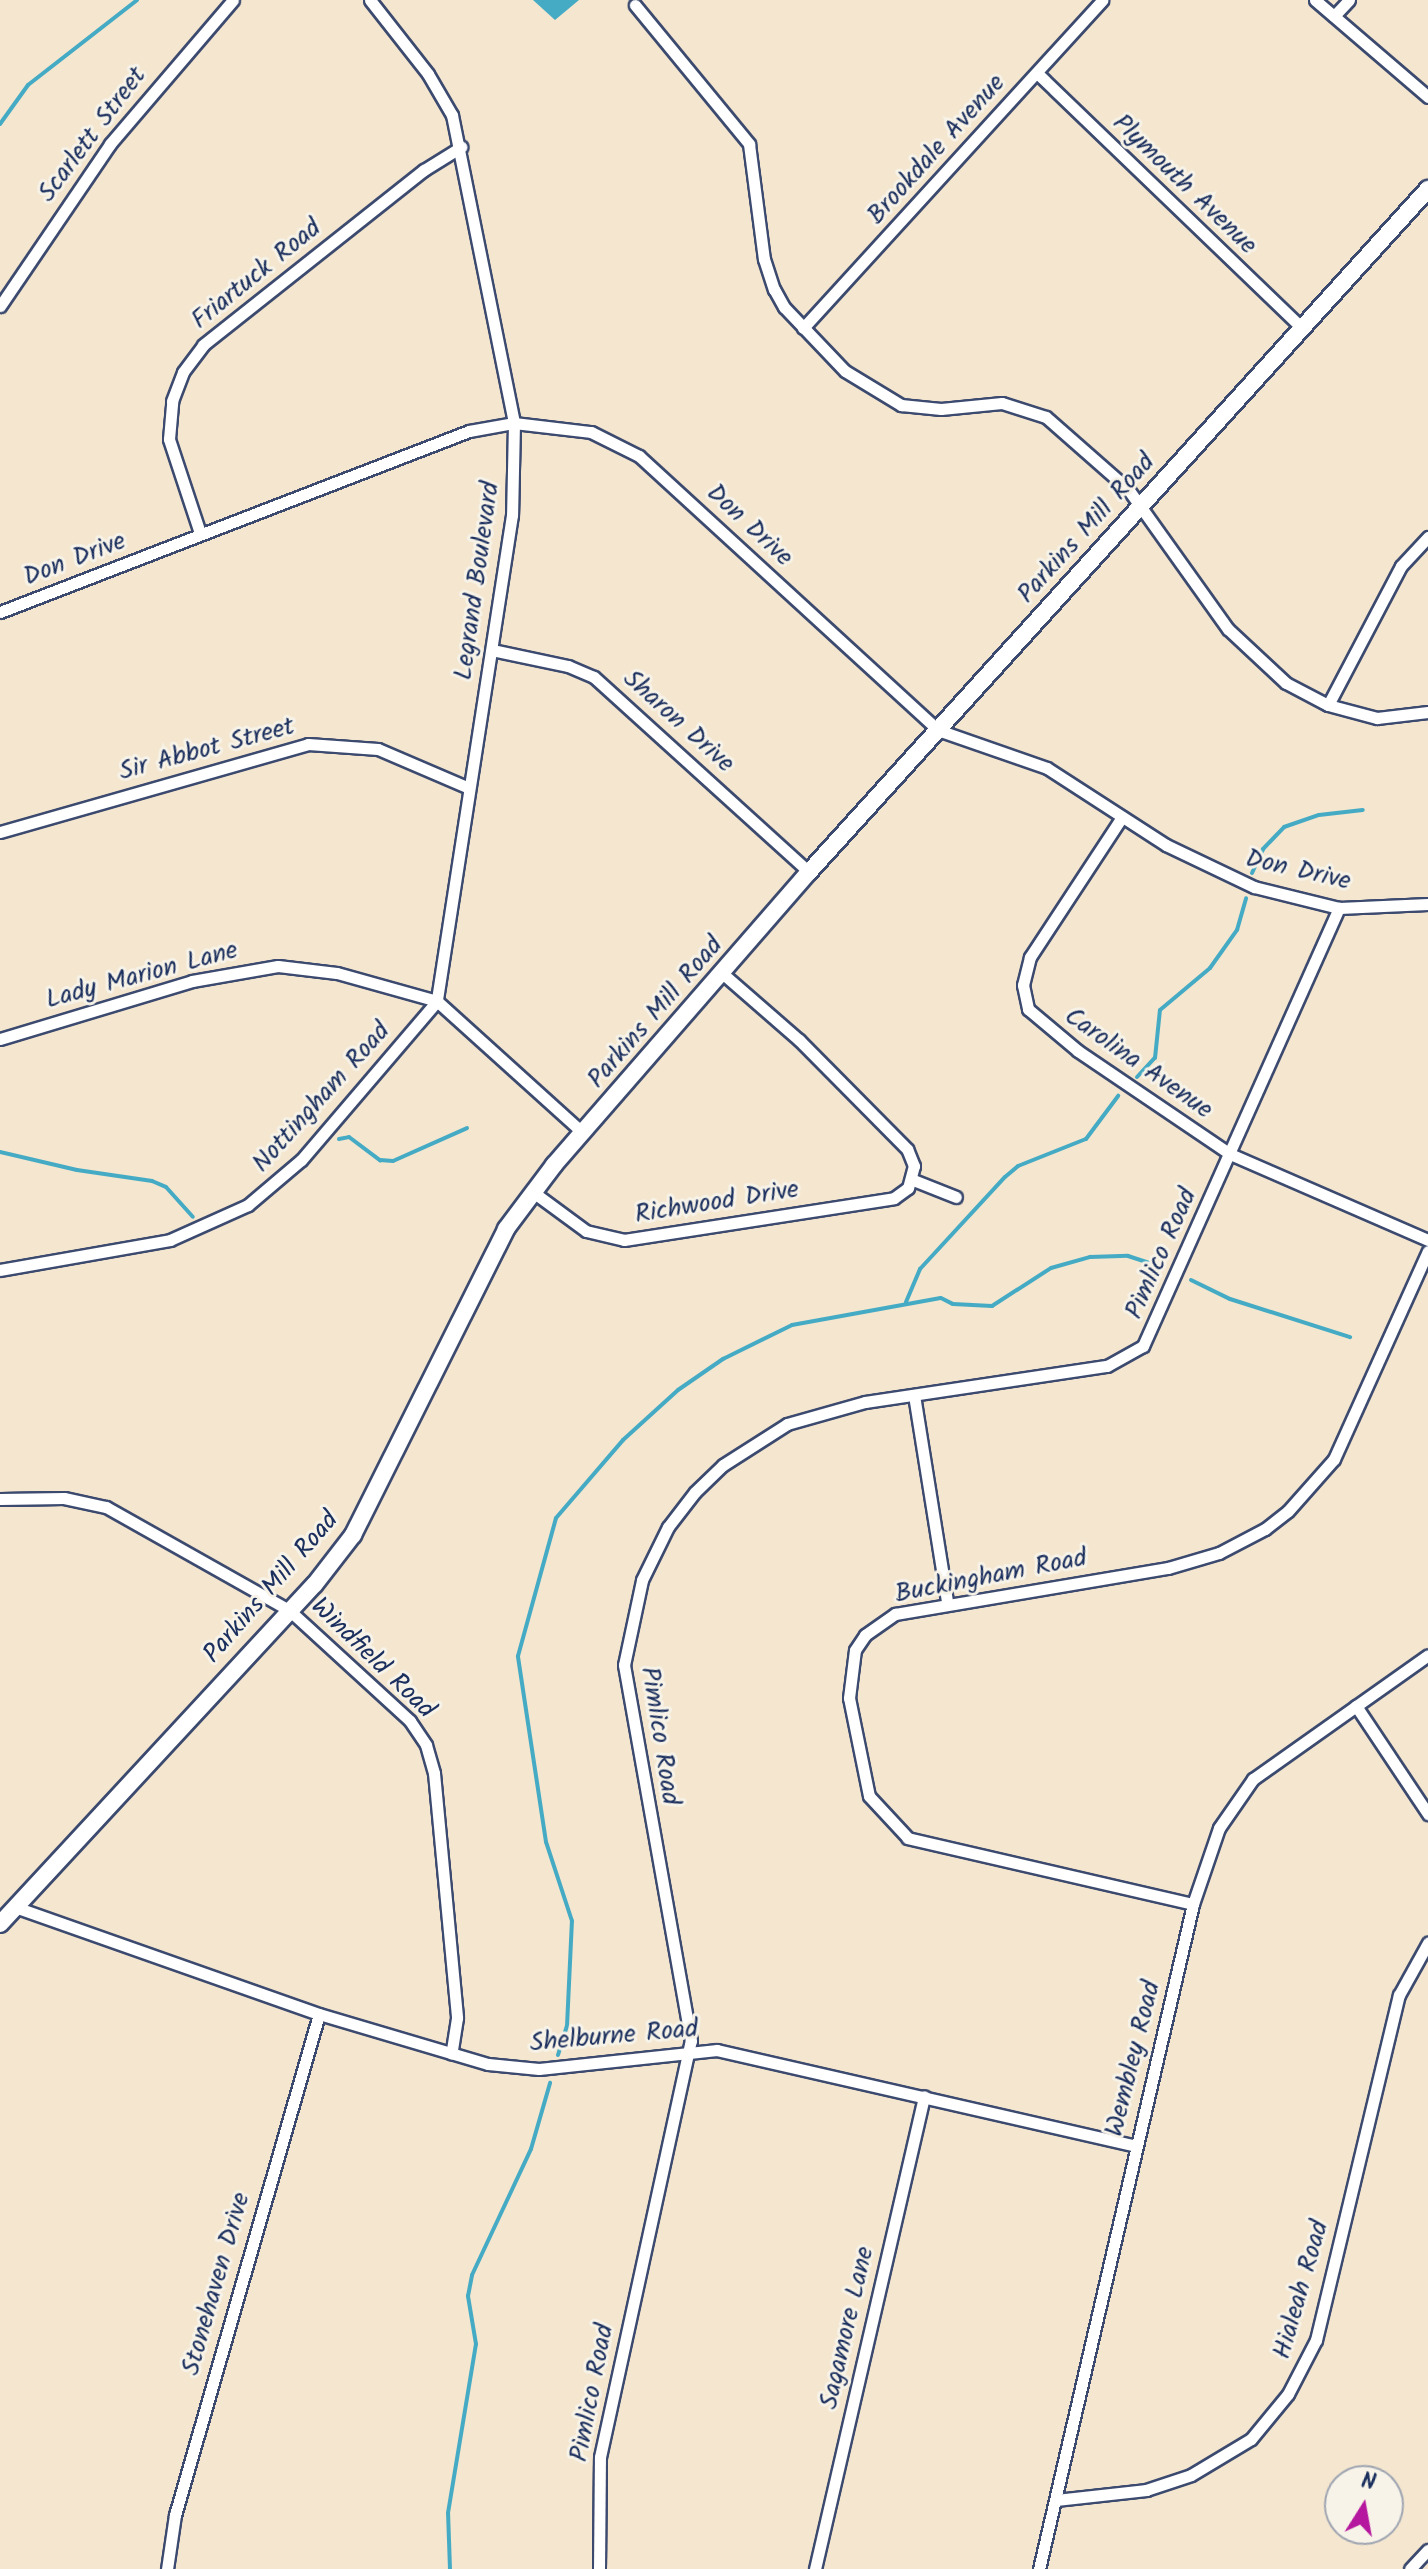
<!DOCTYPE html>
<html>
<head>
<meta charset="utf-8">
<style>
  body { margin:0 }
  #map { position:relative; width:1428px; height:2569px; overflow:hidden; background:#f4e6cf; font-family:Kalam,sans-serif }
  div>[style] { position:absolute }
  .water>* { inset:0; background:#45abc5 }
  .stream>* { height:4px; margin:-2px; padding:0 2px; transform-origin:2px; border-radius:2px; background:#45abc5 }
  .roads { filter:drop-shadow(2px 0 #3c4a6f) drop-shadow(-2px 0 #3c4a6f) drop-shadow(0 2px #3c4a6f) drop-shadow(0 -2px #3c4a6f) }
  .street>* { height:11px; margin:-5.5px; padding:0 5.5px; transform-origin:5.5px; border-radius:5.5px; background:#fff }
  .secondary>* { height:16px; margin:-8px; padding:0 8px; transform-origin:8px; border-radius:8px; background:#fff }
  span { translate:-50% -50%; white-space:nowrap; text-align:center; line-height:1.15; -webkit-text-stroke:6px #f7f3e8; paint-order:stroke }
  .street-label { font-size:26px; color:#1b2f5e }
  .north { position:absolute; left:1324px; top:2465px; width:80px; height:80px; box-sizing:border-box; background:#f7f3e8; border:2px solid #9fa5b1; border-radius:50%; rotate:11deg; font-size:22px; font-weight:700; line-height:32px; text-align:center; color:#1b2f5e }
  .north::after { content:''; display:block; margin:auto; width:28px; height:36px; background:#b5179e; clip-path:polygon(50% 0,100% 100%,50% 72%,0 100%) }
</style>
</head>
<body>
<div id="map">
  <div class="water">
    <div style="clip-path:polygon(533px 0,579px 0,555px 20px)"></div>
  </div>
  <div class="stream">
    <div style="left:0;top:124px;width:48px;rotate:-54.3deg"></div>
    <div style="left:28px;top:85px;width:138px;rotate:-37.9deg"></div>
    <div style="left:1252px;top:873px;width:26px;rotate:-65deg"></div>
    <div style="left:1263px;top:849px;width:30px;rotate:-46deg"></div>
    <div style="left:1284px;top:827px;width:37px;rotate:-19deg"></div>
    <div style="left:1319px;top:815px;width:44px;rotate:-6.5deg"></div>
    <div style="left:1137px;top:1077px;width:26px;rotate:-47deg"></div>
    <div style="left:1155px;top:1058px;width:48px;rotate:-84.1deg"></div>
    <div style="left:1160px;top:1010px;width:65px;rotate:-40deg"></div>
    <div style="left:1210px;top:968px;width:47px;rotate:-54.6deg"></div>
    <div style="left:1237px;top:930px;width:33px;rotate:-74deg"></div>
    <div style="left:339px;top:1139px;width:10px;rotate:-11deg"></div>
    <div style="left:349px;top:1137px;width:39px;rotate:37deg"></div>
    <div style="left:380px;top:1160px;width:13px;rotate:4deg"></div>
    <div style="left:393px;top:1161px;width:81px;rotate:-24deg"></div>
    <div style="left:0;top:1152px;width:79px;rotate:13.2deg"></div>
    <div style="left:77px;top:1170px;width:76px;rotate:8.3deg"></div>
    <div style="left:152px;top:1181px;width:15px;rotate:23deg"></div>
    <div style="left:166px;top:1187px;width:40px;rotate:48deg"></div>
    <div style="left:1191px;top:1280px;width:43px;rotate:26deg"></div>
    <div style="left:1230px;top:1299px;width:126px;rotate:17.6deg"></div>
    <div style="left:906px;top:1302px;width:36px;rotate:-67deg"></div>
    <div style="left:920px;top:1269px;width:125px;rotate:-47.3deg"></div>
    <div style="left:1005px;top:1177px;width:17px;rotate:-40deg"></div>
    <div style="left:1018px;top:1166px;width:73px;rotate:-21.7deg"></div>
    <div style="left:1086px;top:1139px;width:54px;rotate:-53.3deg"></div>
    <div style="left:558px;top:2055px;width:30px;rotate:-73deg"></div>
    <div style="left:567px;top:2026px;width:105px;rotate:-87.3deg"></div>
    <div style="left:572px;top:1921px;width:83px;rotate:-108.2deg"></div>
    <div style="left:546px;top:1842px;width:188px;rotate:-98.6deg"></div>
    <div style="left:518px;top:1656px;width:143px;rotate:-74.6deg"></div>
    <div style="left:556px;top:1518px;width:103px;rotate:-49.3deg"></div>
    <div style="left:623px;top:1440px;width:74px;rotate:-42.3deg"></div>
    <div style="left:678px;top:1390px;width:55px;rotate:-34.6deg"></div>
    <div style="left:723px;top:1359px;width:77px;rotate:-26.2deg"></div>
    <div style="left:792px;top:1325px;width:151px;rotate:-10.3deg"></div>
    <div style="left:941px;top:1298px;width:13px;rotate:27deg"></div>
    <div style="left:953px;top:1304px;width:39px;rotate:3deg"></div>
    <div style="left:992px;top:1306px;width:70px;rotate:-32.8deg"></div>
    <div style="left:1051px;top:1268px;width:41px;rotate:-15.8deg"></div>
    <div style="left:1090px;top:1257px;width:38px;rotate:-2deg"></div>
    <div style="left:1128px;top:1256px;width:36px;rotate:18deg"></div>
    <div style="left:450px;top:2569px;width:56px;rotate:-92deg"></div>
    <div style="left:448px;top:2513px;width:171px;rotate:-80.6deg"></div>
    <div style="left:476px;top:2344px;width:49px;rotate:-99.5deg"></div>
    <div style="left:468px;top:2296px;width:21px;rotate:-79deg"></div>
    <div style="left:472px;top:2275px;width:139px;rotate:-64.9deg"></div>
    <div style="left:531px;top:2149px;width:69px;rotate:-73.9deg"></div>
  </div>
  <div class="roads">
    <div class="street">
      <div style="left:370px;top:0;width:94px;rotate:51.9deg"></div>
      <div style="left:428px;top:74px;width:48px;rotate:59.7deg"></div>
      <div style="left:452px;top:115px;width:314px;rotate:78.6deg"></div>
      <div style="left:514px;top:423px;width:92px;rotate:91.2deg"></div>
      <div style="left:512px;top:515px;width:492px;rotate:98.8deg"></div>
      <div style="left:437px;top:1001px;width:197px;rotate:42.1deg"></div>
      <div style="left:1315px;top:0;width:149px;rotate:40.6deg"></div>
      <div style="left:635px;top:5px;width:180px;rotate:50.6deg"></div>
      <div style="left:749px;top:144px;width:116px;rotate:82.6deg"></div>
      <div style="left:764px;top:259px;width:32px;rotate:72deg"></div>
      <div style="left:774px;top:289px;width:21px;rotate:61deg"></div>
      <div style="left:784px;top:307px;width:88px;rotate:46.4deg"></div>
      <div style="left:845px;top:371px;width:66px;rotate:31.3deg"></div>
      <div style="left:901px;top:405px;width:40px;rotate:5.7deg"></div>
      <div style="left:941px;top:409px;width:61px;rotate:-5.6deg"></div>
      <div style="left:1002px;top:403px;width:46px;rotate:17.7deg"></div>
      <div style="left:1046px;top:417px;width:109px;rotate:41.3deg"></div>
      <div style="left:1128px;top:489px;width:172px;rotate:54.5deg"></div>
      <div style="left:1228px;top:629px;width:79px;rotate:43deg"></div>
      <div style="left:1286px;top:683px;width:47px;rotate:27.6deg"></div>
      <div style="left:1328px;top:705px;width:51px;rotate:14.9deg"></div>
      <div style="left:1377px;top:718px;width:51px;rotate:-6.7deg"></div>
      <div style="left:1334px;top:16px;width:22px;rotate:-47deg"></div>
      <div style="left:1037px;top:73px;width:366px;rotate:43.9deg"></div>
      <div style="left:0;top:306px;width:196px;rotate:-55.8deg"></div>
      <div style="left:110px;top:144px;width:189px;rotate:-49.5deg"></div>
      <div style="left:803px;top:328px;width:444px;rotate:-47.6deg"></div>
      <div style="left:200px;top:533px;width:99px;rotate:-108.3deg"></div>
      <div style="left:169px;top:439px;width:38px;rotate:-85deg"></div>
      <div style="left:172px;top:401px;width:31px;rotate:-69deg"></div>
      <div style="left:183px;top:372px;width:34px;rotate:-53deg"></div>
      <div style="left:203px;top:345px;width:282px;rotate:-38.4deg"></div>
      <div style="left:424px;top:170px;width:44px;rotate:-31.9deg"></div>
      <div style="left:0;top:612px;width:503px;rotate:-21.1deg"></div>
      <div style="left:469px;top:431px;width:46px;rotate:-10.1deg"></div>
      <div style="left:514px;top:423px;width:78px;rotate:6.7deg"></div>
      <div style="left:591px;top:432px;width:54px;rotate:26.6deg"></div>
      <div style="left:639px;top:456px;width:406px;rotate:42.5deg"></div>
      <div style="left:938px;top:730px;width:115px;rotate:19.2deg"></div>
      <div style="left:1047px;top:768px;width:142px;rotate:32.9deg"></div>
      <div style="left:1166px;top:845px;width:98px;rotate:25.5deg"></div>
      <div style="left:1254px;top:887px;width:88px;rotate:13.9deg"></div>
      <div style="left:1339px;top:908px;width:89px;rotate:-2.6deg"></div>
      <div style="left:492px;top:650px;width:78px;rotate:11.9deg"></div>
      <div style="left:568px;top:666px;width:28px;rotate:23deg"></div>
      <div style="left:594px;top:677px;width:290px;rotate:42.2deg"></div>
      <div style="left:1328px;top:705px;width:157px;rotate:-62.3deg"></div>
      <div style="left:1401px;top:566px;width:40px;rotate:-47deg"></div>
      <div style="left:1122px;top:817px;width:168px;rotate:123.3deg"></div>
      <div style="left:1030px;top:957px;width:29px;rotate:104deg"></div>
      <div style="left:1023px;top:985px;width:25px;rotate:78deg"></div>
      <div style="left:1028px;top:1009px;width:65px;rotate:40deg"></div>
      <div style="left:1078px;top:1051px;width:184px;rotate:34.1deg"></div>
      <div style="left:1230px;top:1154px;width:216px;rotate:23.5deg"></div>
      <div style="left:0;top:832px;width:320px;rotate:-15.9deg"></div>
      <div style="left:308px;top:744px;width:70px;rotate:4.1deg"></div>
      <div style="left:378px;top:749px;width:99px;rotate:23.2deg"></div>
      <div style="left:0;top:1039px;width:201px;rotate:-16.8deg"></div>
      <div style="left:192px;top:981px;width:87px;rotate:-9.9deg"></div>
      <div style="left:278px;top:966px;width:59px;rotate:6.8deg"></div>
      <div style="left:337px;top:973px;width:104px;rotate:15.6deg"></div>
      <div style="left:437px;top:1001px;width:209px;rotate:130.5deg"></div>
      <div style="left:301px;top:1160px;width:70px;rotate:139.7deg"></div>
      <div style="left:248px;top:1205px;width:85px;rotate:155.8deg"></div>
      <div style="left:170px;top:1240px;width:173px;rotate:170deg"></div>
      <div style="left:913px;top:1180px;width:46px;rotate:21.6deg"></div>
      <div style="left:533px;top:1192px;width:66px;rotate:36.3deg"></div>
      <div style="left:586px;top:1231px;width:39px;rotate:13deg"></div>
      <div style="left:624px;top:1240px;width:273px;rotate:-8.8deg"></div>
      <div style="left:894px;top:1198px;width:17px;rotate:-36deg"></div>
      <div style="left:908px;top:1188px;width:23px;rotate:-75deg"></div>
      <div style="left:914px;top:1166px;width:18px;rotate:-112deg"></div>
      <div style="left:907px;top:1149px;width:153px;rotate:-134.7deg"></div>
      <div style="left:799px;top:1040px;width:102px;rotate:-139deg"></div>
      <div style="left:914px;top:1395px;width:210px;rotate:80.9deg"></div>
      <div style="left:0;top:1499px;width:64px;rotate:-0.9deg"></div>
      <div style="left:64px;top:1498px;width:43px;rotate:12.1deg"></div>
      <div style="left:106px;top:1507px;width:210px;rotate:29.4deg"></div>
      <div style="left:289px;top:1610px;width:164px;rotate:42.5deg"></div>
      <div style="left:410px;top:1721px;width:29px;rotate:56deg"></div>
      <div style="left:426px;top:1745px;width:29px;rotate:74deg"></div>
      <div style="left:434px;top:1773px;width:246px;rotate:84.6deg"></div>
      <div style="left:457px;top:2018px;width:36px;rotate:99deg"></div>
      <div style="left:1356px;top:1706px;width:130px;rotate:56.3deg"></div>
      <div style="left:1193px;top:1904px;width:293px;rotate:-167deg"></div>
      <div style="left:908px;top:1838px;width:57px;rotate:-132.9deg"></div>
      <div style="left:869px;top:1796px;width:100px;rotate:-101.5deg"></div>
      <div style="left:849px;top:1698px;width:48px;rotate:-82.9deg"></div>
      <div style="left:855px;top:1650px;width:18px;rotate:-56deg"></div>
      <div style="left:865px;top:1635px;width:37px;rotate:-35deg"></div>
      <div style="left:895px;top:1614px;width:277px;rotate:-9.6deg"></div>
      <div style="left:1168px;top:1568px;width:53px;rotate:-16.4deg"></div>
      <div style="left:1219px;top:1553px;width:52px;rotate:-27.6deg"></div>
      <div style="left:1265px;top:1529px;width:29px;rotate:-38deg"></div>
      <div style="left:1288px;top:1511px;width:69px;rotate:-48.5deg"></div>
      <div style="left:1334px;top:1459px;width:228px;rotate:-65.7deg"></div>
      <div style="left:15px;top:1907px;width:322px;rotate:19.4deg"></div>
      <div style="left:319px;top:2014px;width:176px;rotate:16.5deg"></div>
      <div style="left:488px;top:2064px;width:51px;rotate:5.6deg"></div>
      <div style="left:539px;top:2069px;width:179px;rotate:-6.1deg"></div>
      <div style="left:717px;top:2050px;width:430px;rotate:12.9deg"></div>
      <div style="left:1056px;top:2500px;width:91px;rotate:-6.3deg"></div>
      <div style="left:1146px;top:2490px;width:47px;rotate:-18.4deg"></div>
      <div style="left:1191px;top:2475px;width:70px;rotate:-31deg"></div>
      <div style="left:1251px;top:2439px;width:58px;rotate:-50.6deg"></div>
      <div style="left:1288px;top:2394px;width:61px;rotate:-62.6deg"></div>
      <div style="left:1316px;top:2340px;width:355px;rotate:-76.5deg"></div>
      <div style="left:1399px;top:1995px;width:60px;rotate:-60.9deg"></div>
      <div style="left:167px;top:2569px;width:55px;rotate:-81.6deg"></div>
      <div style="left:175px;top:2515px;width:521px;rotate:-73.96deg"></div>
      <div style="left:599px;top:2569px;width:112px;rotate:-89.5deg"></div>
      <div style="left:600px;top:2457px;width:426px;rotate:-77.7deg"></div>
      <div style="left:691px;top:2041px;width:382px;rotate:-100.1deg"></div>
      <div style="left:624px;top:1665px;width:87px;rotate:-78deg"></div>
      <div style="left:642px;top:1580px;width:59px;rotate:-63.9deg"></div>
      <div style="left:668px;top:1527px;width:44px;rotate:-52.4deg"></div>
      <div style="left:695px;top:1492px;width:39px;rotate:-44deg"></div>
      <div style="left:723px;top:1465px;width:76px;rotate:-32.6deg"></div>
      <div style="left:787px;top:1424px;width:81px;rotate:-15.8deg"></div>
      <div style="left:865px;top:1402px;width:245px;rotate:-8.5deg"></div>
      <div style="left:1107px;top:1366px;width:41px;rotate:-29.1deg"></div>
      <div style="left:1143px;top:1346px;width:480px;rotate:-65.9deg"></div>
      <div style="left:815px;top:2569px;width:485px;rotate:-77deg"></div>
      <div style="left:1039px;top:2569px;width:683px;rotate:-76.96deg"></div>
      <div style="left:1193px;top:1904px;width:80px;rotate:-71.1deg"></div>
      <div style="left:1219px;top:1828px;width:60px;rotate:-55.2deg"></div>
      <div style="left:1253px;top:1779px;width:214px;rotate:-35.3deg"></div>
      <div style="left:1410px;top:2569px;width:26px;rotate:-47deg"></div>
    </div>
    <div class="secondary">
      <div style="left:0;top:1924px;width:463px;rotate:-47.2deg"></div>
      <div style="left:315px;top:1584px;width:62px;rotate:-52.2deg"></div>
      <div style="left:353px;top:1535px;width:342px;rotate:-63.4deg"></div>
      <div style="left:506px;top:1229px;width:80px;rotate:-53.1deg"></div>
      <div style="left:554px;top:1165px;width:388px;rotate:-49deg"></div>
      <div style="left:809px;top:872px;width:922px;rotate:-47.81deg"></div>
    </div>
  </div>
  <div class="street-label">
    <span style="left:93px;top:135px;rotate:-53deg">Scarlett Street</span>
    <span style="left:937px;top:150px;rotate:-48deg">Brookdale Avenue</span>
    <span style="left:1184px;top:185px;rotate:44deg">Plymouth Avenue</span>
    <span style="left:257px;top:275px;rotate:-39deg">Friartuck Road</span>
    <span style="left:749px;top:526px;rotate:43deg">Don Drive</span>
    <span style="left:1087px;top:529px;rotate:-48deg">Parkins Mill Road</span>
    <span style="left:75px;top:560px;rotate:-21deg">Don Drive</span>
    <span style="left:478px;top:581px;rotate:-82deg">Legrand Boulevard</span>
    <span style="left:678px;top:722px;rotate:42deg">Sharon Drive</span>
    <span style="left:207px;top:750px;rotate:-15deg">Sir Abbot Street</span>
    <span style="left:1298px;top:871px;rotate:13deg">Don Drive</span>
    <span style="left:142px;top:976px;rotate:-15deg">Lady Marion Lane</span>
    <span style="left:656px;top:1013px;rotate:-49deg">Parkins Mill Road</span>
    <span style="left:1138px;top:1064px;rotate:35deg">Carolina Avenue</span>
    <span style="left:322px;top:1098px;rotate:-48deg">Nottingham Road</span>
    <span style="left:717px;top:1203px;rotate:-9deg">Richwood Drive</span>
    <span style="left:1162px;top:1254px;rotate:-66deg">Pimlico Road</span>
    <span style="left:991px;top:1577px;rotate:-11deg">Buckingham Road</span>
    <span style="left:272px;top:1588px;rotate:-49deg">Parkins Mill Road</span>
    <span style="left:372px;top:1659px;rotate:44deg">Windfield Road</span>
    <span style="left:659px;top:1736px;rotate:81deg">Pimlico Road</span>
    <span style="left:614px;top:2037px;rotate:-5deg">Shelburne Road</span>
    <span style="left:1134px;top:2059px;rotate:-76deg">Wembley Road</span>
    <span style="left:217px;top:2284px;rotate:-74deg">Stonehaven Drive</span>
    <span style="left:1302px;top:2290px;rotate:-74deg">Hialeah Road</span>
    <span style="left:848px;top:2328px;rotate:-77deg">Sagamore Lane</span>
    <span style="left:593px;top:2393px;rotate:-79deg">Pimlico Road</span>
  </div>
  <div class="north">N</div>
</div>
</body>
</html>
